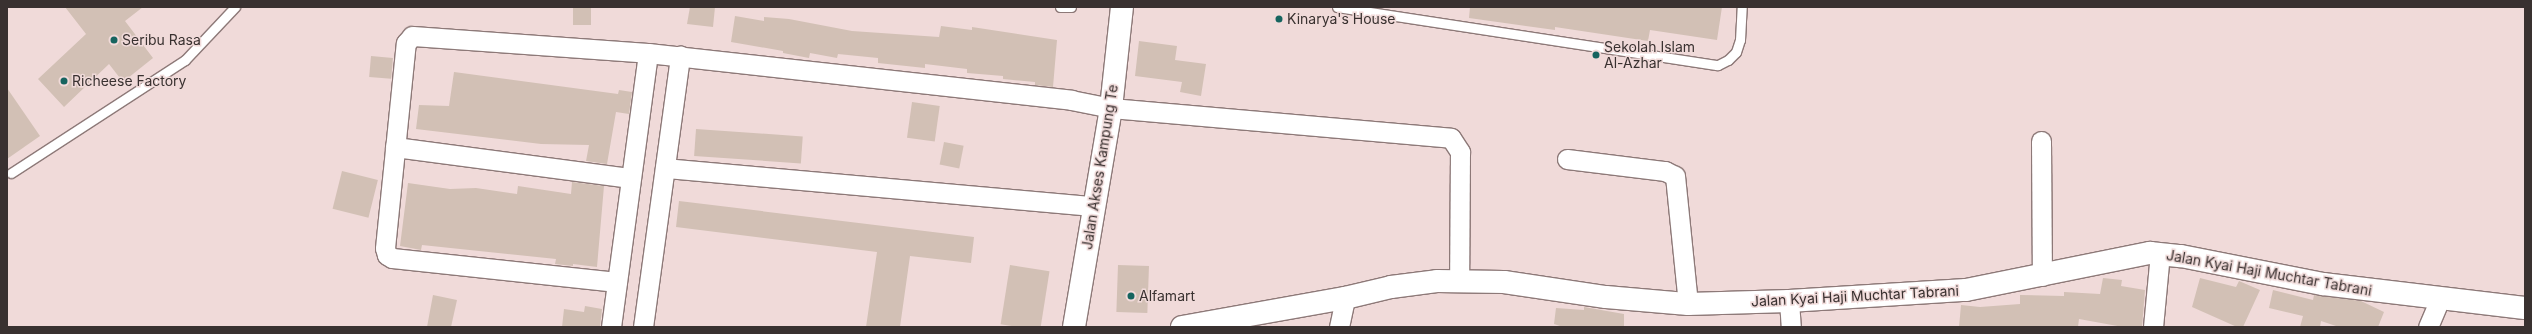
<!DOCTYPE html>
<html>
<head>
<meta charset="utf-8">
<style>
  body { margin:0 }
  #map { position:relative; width:2532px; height:334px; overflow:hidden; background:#f0dad9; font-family:Inter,sans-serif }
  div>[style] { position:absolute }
  .building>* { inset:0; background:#d2c0b5; transform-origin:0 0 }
  .roads { filter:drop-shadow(1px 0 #8d7978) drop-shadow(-1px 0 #8d7978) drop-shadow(0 1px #8d7978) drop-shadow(0 -1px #8d7978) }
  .lane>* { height:9px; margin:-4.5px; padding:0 4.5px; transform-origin:4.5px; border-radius:4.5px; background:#fff }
  .street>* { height:19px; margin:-9.5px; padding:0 9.5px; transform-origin:9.5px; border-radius:9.5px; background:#fff }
  .secondary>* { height:22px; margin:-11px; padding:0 11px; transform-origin:11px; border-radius:11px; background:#fff }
  .dots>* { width:11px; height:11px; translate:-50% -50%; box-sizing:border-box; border:2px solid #f0dad9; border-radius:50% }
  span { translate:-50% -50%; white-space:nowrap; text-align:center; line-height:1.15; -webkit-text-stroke:3px #f0dad9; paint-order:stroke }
  .poi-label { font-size:14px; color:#393130 }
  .left { translate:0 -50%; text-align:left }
  .street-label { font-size:14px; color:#393130 }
  .frame { position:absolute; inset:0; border:8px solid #393130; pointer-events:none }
</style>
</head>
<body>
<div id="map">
  <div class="building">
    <div style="clip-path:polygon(65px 7px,143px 7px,125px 21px,153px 58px,123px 82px,109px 64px,64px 107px,38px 79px,86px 34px)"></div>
    <div style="left:573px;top:7px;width:18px;height:18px"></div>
    <div style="clip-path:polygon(690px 7px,715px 7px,713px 27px,687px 24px)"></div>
    <div style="clip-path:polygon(1470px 7px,1722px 7px,1717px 40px,1650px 30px,1648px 41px,1555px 27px,1555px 30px,1469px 18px)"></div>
    <div style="clip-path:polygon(735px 16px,764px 21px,764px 17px,789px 19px,852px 31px,939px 37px,941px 26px,972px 30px,972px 27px,1057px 40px,1053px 87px,1035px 85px,1035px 82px,1003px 79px,1003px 76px,967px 73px,967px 69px,925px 64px,925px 68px,878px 63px,878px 58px,838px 54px,837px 58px,810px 53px,809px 58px,783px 53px,783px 51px,731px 42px)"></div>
    <div style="clip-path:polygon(1139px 41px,1177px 46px,1175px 60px,1206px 64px,1201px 96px,1180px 92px,1182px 82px,1135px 76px)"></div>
    <div style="left:371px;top:56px;width:22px;height:21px;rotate:5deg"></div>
    <div style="clip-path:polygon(454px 72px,618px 94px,619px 90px,632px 92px,629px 114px,616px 112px,607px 164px,586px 161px,589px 145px,541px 144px,416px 129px,419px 105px,449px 106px)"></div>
    <div style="clip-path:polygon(7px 88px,40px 136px,7px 159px)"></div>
    <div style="left:912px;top:102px;width:28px;height:36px;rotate:8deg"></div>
    <div style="left:696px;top:129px;width:107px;height:27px;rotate:4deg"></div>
    <div style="left:944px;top:142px;width:20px;height:23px;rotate:11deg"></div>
    <div style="left:342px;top:171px;width:37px;height:39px;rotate:14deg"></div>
    <div style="clip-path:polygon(572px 182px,604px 186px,597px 267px,573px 264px,573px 266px,555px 264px,556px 259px,422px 245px,421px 250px,400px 246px,408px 183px,450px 189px,476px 188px,517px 194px,518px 186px,571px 194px)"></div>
    <div style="clip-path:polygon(679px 201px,974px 237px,971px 263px,910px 256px,900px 327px,866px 327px,877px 252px,676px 227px)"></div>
    <div style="left:1010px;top:265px;width:40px;height:60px;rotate:9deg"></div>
    <div style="left:1118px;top:265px;width:31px;height:47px;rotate:2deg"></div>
    <div style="clip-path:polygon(2103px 278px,2122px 280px,2121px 286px,2145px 290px,2142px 327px,2123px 327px,2079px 319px,2078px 327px,1959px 327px,1961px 305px,1980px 307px,2020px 304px,2020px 295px,2064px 296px,2064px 292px,2100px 294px)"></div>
    <div style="clip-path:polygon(2200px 278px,2236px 287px,2239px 281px,2260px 290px,2243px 327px,2237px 327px,2192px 307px)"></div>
    <div style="clip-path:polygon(2273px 290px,2313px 300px,2314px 295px,2361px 301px,2384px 312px,2378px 327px,2339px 327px,2321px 321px,2320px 327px,2300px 327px,2303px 316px,2269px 308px)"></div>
    <div style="clip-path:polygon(433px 295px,457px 300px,451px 327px,427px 327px)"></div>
    <div style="clip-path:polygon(585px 306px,602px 309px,600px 327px,562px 327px,564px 309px,584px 312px)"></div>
    <div style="clip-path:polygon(1584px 307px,1624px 314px,1624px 327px,1563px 327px,1554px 324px,1556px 308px,1584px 310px)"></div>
  </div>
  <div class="roads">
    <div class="lane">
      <div style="left:1060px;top:7px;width:11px"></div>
      <div style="left:1337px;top:7px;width:385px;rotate:8.7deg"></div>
      <div style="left:1718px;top:65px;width:11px;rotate:-27deg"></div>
      <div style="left:1728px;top:60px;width:11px;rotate:-45deg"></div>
      <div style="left:1736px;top:52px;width:13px;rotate:-72deg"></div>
      <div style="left:1740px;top:40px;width:33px;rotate:-87deg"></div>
      <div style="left:11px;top:173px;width:207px;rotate:-33deg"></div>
      <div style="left:185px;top:60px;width:73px;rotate:-46.7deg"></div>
    </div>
    <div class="street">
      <div style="left:2041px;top:141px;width:135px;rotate:89.6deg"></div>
      <div style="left:395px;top:147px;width:236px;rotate:7.5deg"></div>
      <div style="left:1567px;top:159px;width:99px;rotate:7deg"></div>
      <div style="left:1665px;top:171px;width:11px;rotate:27deg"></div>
      <div style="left:1675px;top:176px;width:129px;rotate:84.2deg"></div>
      <div style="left:665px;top:168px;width:431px;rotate:5.1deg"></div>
      <div style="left:617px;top:282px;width:226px;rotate:-173.9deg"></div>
      <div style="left:392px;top:258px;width:6px;rotate:-149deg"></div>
      <div style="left:387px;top:255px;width:7px;rotate:-106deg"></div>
      <div style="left:385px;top:248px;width:206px;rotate:-84.2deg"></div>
      <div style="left:406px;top:43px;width:9px;rotate:-49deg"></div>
      <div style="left:412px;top:36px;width:237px;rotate:4.1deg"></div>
      <div style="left:648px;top:53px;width:426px;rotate:6.3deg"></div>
      <div style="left:1071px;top:100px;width:41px;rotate:11.3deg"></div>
      <div style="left:1111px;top:108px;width:341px;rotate:5deg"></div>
      <div style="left:1451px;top:138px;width:17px;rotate:57deg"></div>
      <div style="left:1460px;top:152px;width:129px;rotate:90.4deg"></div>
      <div style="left:1789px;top:301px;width:26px;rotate:86deg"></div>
      <div style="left:611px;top:327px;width:276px;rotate:-82.3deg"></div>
      <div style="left:643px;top:327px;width:274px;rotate:-82.2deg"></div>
      <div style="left:1339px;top:327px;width:30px;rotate:-78deg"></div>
      <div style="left:2153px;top:327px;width:74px;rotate:-84.6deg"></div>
      <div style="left:2428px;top:327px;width:30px;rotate:-67deg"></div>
    </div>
    <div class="secondary">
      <div style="left:1074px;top:327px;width:222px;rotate:-80.4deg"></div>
      <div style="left:1111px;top:108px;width:102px;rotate:-83.8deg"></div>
      <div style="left:1182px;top:327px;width:166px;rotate:-10.1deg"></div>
      <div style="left:1345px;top:298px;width:47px;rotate:-13.4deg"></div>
      <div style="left:1391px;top:287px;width:46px;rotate:-7.4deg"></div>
      <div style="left:1437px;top:281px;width:67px;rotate:0.9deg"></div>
      <div style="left:1504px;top:282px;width:103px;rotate:8.4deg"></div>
      <div style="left:1606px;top:297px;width:82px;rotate:4.9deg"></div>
      <div style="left:1688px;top:304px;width:101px;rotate:-1.7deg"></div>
      <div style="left:1789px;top:301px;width:177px;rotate:-3.6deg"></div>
      <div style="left:1966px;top:290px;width:188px;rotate:-11.4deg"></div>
      <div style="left:2150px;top:253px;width:31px;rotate:6deg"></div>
      <div style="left:2181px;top:256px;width:145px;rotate:11.2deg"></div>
      <div style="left:2323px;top:284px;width:203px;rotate:6.8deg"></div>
    </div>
  </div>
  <div class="dots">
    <div style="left:1279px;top:19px;background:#16645f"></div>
    <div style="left:114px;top:40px;background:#16645f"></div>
    <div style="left:1596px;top:55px;background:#16645f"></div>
    <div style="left:64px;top:81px;background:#16645f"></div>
    <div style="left:1131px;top:296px;background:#16645f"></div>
  </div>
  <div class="poi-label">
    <span class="left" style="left:1287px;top:19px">Kinarya's House</span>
    <span class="left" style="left:122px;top:40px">Seribu Rasa</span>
    <span class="left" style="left:1604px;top:55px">Sekolah Islam<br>Al-Azhar</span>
    <span class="left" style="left:72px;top:81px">Richeese Factory</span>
    <span class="left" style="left:1139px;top:296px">Alfamart</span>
  </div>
  <div class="street-label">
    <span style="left:1100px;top:167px;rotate:-81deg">Jalan Akses Kampung Te</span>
    <span style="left:2269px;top:273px;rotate:10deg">Jalan Kyai Haji Muchtar Tabrani</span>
    <span style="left:1855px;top:296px;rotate:-3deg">Jalan Kyai Haji Muchtar Tabrani</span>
  </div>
  <div class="frame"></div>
</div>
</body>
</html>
